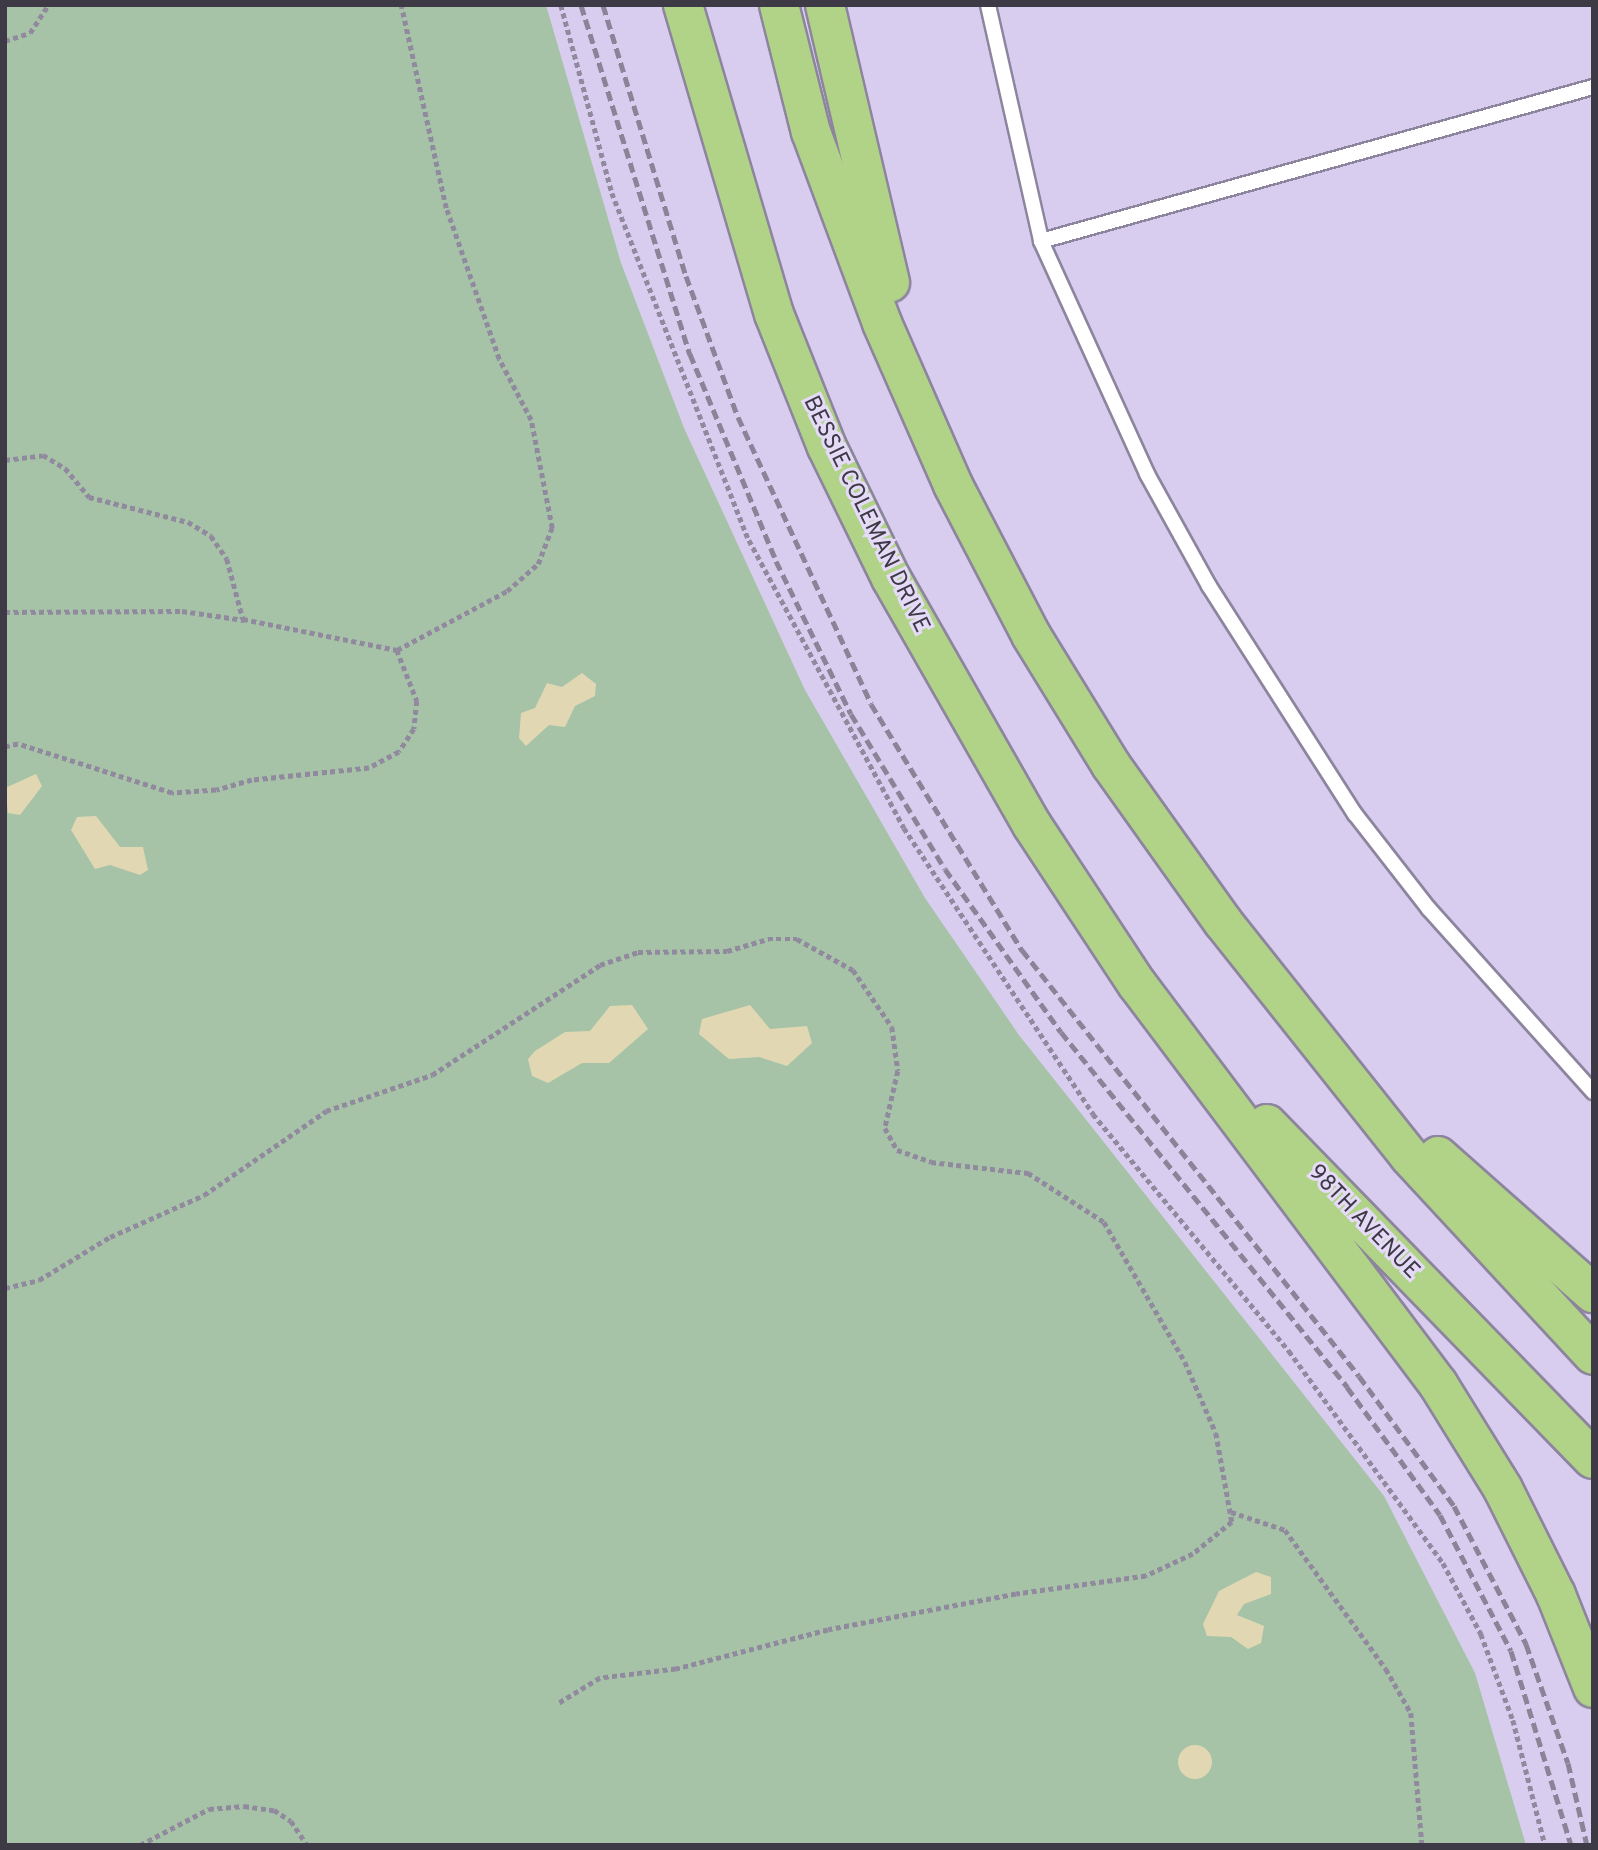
<!DOCTYPE html>
<html>
<head>
<meta charset="utf-8">
<style>
  body { margin:0 }
  #map { position:relative; width:1598px; height:1850px; overflow:hidden; background:#e5dbf9; font-family:Overpass,sans-serif }
  div>[style] { position:absolute }
  .built>* { inset:0; background:#d8ccef }
  .green>* { inset:0; background:#a6c3a7 }
  .sand>* { inset:0; background:#e1d8b3 }
  .round { border-radius:50% }
  .path>* { height:4.5px; margin-top:-2.25px; transform-origin:0; background:repeating-linear-gradient(90deg,#918a9f 0 5px,transparent 0 8.5px) }
  .roads { filter:drop-shadow(2px 0 #8d849e) drop-shadow(-2px 0 #8d849e) drop-shadow(0 2px #8d849e) drop-shadow(0 -2px #8d849e) }
  .service>* { height:14px; margin:-7px; padding:0 7px; transform-origin:7px; border-radius:7px; background:#fff }
  .primary>* { height:38px; margin:-19px; padding:0 19px; transform-origin:19px; border-radius:19px; background:#b1d387 }
  .rail>* { height:5px; margin-top:-2.5px; transform-origin:0; background:repeating-linear-gradient(90deg,#8b8498 0 10px,transparent 0 15px) }
  span { translate:-50% -50%; white-space:nowrap; text-align:center; line-height:1.15; -webkit-text-stroke:6px #e5dbf9; paint-order:stroke }
  .street-label { font-size:23px; color:#3d3945 }
  .frame { position:absolute; inset:0; border:7px solid #3d3945; pointer-events:none }
</style>
</head>
<body>
<div id="map">
  <div class="built">
    <div style="clip-path:polygon(535px 5px,1593px 5px,1593px 1845px,1520px 1845px,1157px 1225px,899px 869px,790px 678px,625px 298px)"></div>
  </div>
  <div class="green">
    <div style="clip-path:polygon(5px 5px,546px 5px,621px 263px,684px 428px,805px 690px,925px 898px,1019px 1035px,1384px 1496px,1475px 1673px,1526px 1845px,5px 1845px)"></div>
  </div>
  <div class="sand">
    <div style="clip-path:polygon(582px 673px,596px 684px,595px 696px,575px 706px,565px 727px,549px 725px,526px 746px,519px 738px,521px 713px,535px 708px,547px 683px,562px 687px)"></div>
    <div style="clip-path:polygon(36px 774px,42px 786px,33px 798px,20px 815px,8px 813px,5px 788px)"></div>
    <div style="clip-path:polygon(96px 816px,120px 847px,143px 847px,148px 870px,140px 875px,110px 865px,95px 869px,71px 830px,77px 817px)"></div>
    <div style="clip-path:polygon(632px 1005px,648px 1029px,609px 1063px,582px 1063px,548px 1083px,532px 1076px,528px 1059px,535px 1051px,565px 1032px,590px 1031px,610px 1006px)"></div>
    <div style="clip-path:polygon(750px 1005px,770px 1029px,807px 1026px,812px 1043px,787px 1066px,759px 1057px,729px 1059px,699px 1034px,702px 1019px)"></div>
    <div style="clip-path:polygon(1256px 1572px,1271px 1577px,1271px 1594px,1244px 1604px,1237px 1615px,1264px 1626px,1261px 1643px,1248px 1649px,1231px 1637px,1207px 1636px,1203px 1624px,1219px 1591px)"></div>
    <div class="round" style="left:1178px;top:1745px;width:34px;height:34px"></div>
  </div>
  <div class="path">
    <div style="left:561px;top:5px;width:195px;rotate:74.8deg"></div>
    <div style="left:612px;top:193px;width:373px;rotate:68.5deg"></div>
    <div style="left:749px;top:540px;width:327px;rotate:61.7deg"></div>
    <div style="left:904px;top:828px;width:343px;rotate:56.5deg"></div>
    <div style="left:1093px;top:1114px;width:308px;rotate:50.4deg"></div>
    <div style="left:1289px;top:1351px;width:262px;rotate:54deg"></div>
    <div style="left:1443px;top:1563px;width:81px;rotate:61.8deg"></div>
    <div style="left:1481px;top:1634px;width:92px;rotate:69.6deg"></div>
    <div style="left:1513px;top:1720px;width:129px;rotate:75.6deg"></div>
    <div style="left:5px;top:41px;width:26px;rotate:-18deg"></div>
    <div style="left:30px;top:33px;width:33px;rotate:-57deg"></div>
    <div style="left:5px;top:460px;width:38px;rotate:-7deg"></div>
    <div style="left:43px;top:455px;width:26px;rotate:31deg"></div>
    <div style="left:65px;top:468px;width:38px;rotate:50deg"></div>
    <div style="left:89px;top:497px;width:102px;rotate:14.2deg"></div>
    <div style="left:188px;top:522px;width:27px;rotate:31deg"></div>
    <div style="left:211px;top:536px;width:28px;rotate:55deg"></div>
    <div style="left:227px;top:559px;width:62px;rotate:75.1deg"></div>
    <div style="left:243px;top:619px;width:157px;rotate:11.4deg"></div>
    <div style="left:397px;top:650px;width:55px;rotate:68.6deg"></div>
    <div style="left:417px;top:701px;width:28px;rotate:96deg"></div>
    <div style="left:414px;top:729px;width:27px;rotate:123deg"></div>
    <div style="left:399px;top:752px;width:34px;rotate:152deg"></div>
    <div style="left:369px;top:768px;width:118px;rotate:174.1deg"></div>
    <div style="left:252px;top:780px;width:37px;rotate:164deg"></div>
    <div style="left:216px;top:790px;width:44px;rotate:176.1deg"></div>
    <div style="left:172px;top:793px;width:162px;rotate:-162.3deg"></div>
    <div style="left:18px;top:744px;width:13px;rotate:167deg"></div>
    <div style="left:5px;top:612px;width:177px;rotate:-0.3deg"></div>
    <div style="left:182px;top:611px;width:63px;rotate:8.3deg"></div>
    <div style="left:397px;top:650px;width:125px;rotate:-28.2deg"></div>
    <div style="left:507px;top:591px;width:41px;rotate:-41.1deg"></div>
    <div style="left:538px;top:564px;width:39px;rotate:-69deg"></div>
    <div style="left:552px;top:528px;width:110px;rotate:-101deg"></div>
    <div style="left:531px;top:420px;width:69px;rotate:-117.7deg"></div>
    <div style="left:499px;top:359px;width:160px;rotate:-109.3deg"></div>
    <div style="left:446px;top:208px;width:208px;rotate:-102.5deg"></div>
    <div style="left:5px;top:1288px;width:35px;rotate:-13deg"></div>
    <div style="left:39px;top:1280px;width:83px;rotate:-31.2deg"></div>
    <div style="left:110px;top:1237px;width:103px;rotate:-24.1deg"></div>
    <div style="left:204px;top:1195px;width:148px;rotate:-34.5deg"></div>
    <div style="left:326px;top:1111px;width:112px;rotate:-18.8deg"></div>
    <div style="left:432px;top:1075px;width:201px;rotate:-33.2deg"></div>
    <div style="left:600px;top:965px;width:40px;rotate:-18.9deg"></div>
    <div style="left:638px;top:952px;width:89px;rotate:-0.6deg"></div>
    <div style="left:727px;top:951px;width:43px;rotate:-16.3deg"></div>
    <div style="left:768px;top:939px;width:29px"></div>
    <div style="left:797px;top:939px;width:64px;rotate:29deg"></div>
    <div style="left:853px;top:970px;width:69px;rotate:55.6deg"></div>
    <div style="left:892px;top:1027px;width:44px;rotate:82.2deg"></div>
    <div style="left:898px;top:1071px;width:58px;rotate:102.8deg"></div>
    <div style="left:885px;top:1128px;width:25px;rotate:61deg"></div>
    <div style="left:897px;top:1150px;width:36px;rotate:19deg"></div>
    <div style="left:931px;top:1162px;width:98px;rotate:6.5deg"></div>
    <div style="left:1028px;top:1173px;width:90px;rotate:32.8deg"></div>
    <div style="left:1104px;top:1222px;width:162px;rotate:59.9deg"></div>
    <div style="left:1185px;top:1362px;width:77px;rotate:66.4deg"></div>
    <div style="left:1216px;top:1433px;width:90px;rotate:79.8deg"></div>
    <div style="left:1232px;top:1522px;width:50px;rotate:140.6deg"></div>
    <div style="left:1193px;top:1554px;width:52px;rotate:154.9deg"></div>
    <div style="left:1146px;top:1576px;width:131px;rotate:172.1deg"></div>
    <div style="left:1016px;top:1594px;width:191px;rotate:169.2deg"></div>
    <div style="left:828px;top:1630px;width:157px;rotate:165.6deg"></div>
    <div style="left:676px;top:1669px;width:77px;rotate:173.2deg"></div>
    <div style="left:600px;top:1678px;width:48px;rotate:148.6deg"></div>
    <div style="left:1231px;top:1512px;width:57px;rotate:18.4deg"></div>
    <div style="left:1285px;top:1530px;width:172px;rotate:54deg"></div>
    <div style="left:1386px;top:1669px;width:51px;rotate:60.4deg"></div>
    <div style="left:1411px;top:1713px;width:132px;rotate:85.2deg"></div>
    <div style="left:140px;top:1845px;width:78px;rotate:-27.6deg"></div>
    <div style="left:209px;top:1809px;width:35px;rotate:-5deg"></div>
    <div style="left:244px;top:1806px;width:30px;rotate:8deg"></div>
    <div style="left:274px;top:1810px;width:20px;rotate:33deg"></div>
    <div style="left:291px;top:1821px;width:29px;rotate:56deg"></div>
  </div>
  <div class="roads">
    <div class="service">
      <div style="left:988px;top:5px;width:242px;rotate:77.3deg"></div>
      <div style="left:1041px;top:241px;width:256px;rotate:65.5deg"></div>
      <div style="left:1147px;top:474px;width:128px;rotate:61deg"></div>
      <div style="left:1209px;top:586px;width:271px;rotate:57.4deg"></div>
      <div style="left:1355px;top:814px;width:120px;rotate:52.1deg"></div>
      <div style="left:1429px;top:909px;width:246px;rotate:48.1deg"></div>
      <div style="left:1041px;top:241px;width:573px;rotate:-15.59deg"></div>
    </div>
    <div class="primary">
      <div style="left:683px;top:5px;width:322px;rotate:73.6deg"></div>
      <div style="left:774px;top:314px;width:143px;rotate:68.3deg"></div>
      <div style="left:827px;top:447px;width:146px;rotate:64deg"></div>
      <div style="left:891px;top:578px;width:284px;rotate:60.3deg"></div>
      <div style="left:1032px;top:825px;width:191px;rotate:56.6deg"></div>
      <div style="left:1137px;top:984px;width:501px;rotate:53.04deg"></div>
      <div style="left:1438px;top:1384px;width:123px;rotate:58.2deg"></div>
      <div style="left:1503px;top:1489px;width:119px;rotate:63.4deg"></div>
      <div style="left:1556px;top:1595px;width:100px;rotate:68.3deg"></div>
      <div style="left:779px;top:5px;width:131px;rotate:75.9deg"></div>
      <div style="left:811px;top:132px;width:204px;rotate:69.6deg"></div>
      <div style="left:882px;top:323px;width:177px;rotate:66.3deg"></div>
      <div style="left:953px;top:485px;width:169px;rotate:62.5deg"></div>
      <div style="left:1031px;top:635px;width:153px;rotate:58.4deg"></div>
      <div style="left:1111px;top:765px;width:193px;rotate:54.5deg"></div>
      <div style="left:1223px;top:922px;width:299px;rotate:51.5deg"></div>
      <div style="left:1409px;top:1156px;width:271px;rotate:47.2deg"></div>
      <div style="left:825px;top:5px;width:285px;rotate:76.8deg"></div>
      <div style="left:1267px;top:1124px;width:467px;rotate:45.8deg"></div>
      <div style="left:1438px;top:1156px;width:207px;rotate:41.5deg"></div>
    </div>
  </div>
  <div class="rail">
    <div style="left:581px;top:5px;width:366px;rotate:72.7deg"></div>
    <div style="left:690px;top:354px;width:224px;rotate:67.4deg"></div>
    <div style="left:776px;top:561px;width:170px;rotate:63.9deg"></div>
    <div style="left:851px;top:714px;width:181px;rotate:58.8deg"></div>
    <div style="left:945px;top:869px;width:200px;rotate:54.6deg"></div>
    <div style="left:1061px;top:1032px;width:456px;rotate:51.1deg"></div>
    <div style="left:1347px;top:1387px;width:158px;rotate:54deg"></div>
    <div style="left:1440px;top:1515px;width:153px;rotate:62.4deg"></div>
    <div style="left:1511px;top:1651px;width:203px;rotate:72.8deg"></div>
    <div style="left:603px;top:5px;width:283px;rotate:73deg"></div>
    <div style="left:686px;top:276px;width:150px;rotate:69.8deg"></div>
    <div style="left:738px;top:417px;width:316px;rotate:65.1deg"></div>
    <div style="left:871px;top:704px;width:289px;rotate:58.5deg"></div>
    <div style="left:1022px;top:950px;width:543px;rotate:51.65deg"></div>
    <div style="left:1359px;top:1376px;width:161px;rotate:53.8deg"></div>
    <div style="left:1454px;top:1506px;width:156px;rotate:62.4deg"></div>
    <div style="left:1526px;top:1644px;width:126px;rotate:70.6deg"></div>
    <div style="left:1568px;top:1763px;width:84px;rotate:77deg"></div>
  </div>
  <div class="street-label">
    <span style="left:865px;top:515px;rotate:64deg">BESSIE COLEMAN DRIVE</span>
    <span style="left:1363px;top:1223px;rotate:46deg">98TH AVENUE</span>
  </div>
  <div class="frame"></div>
</div>
</body>
</html>
